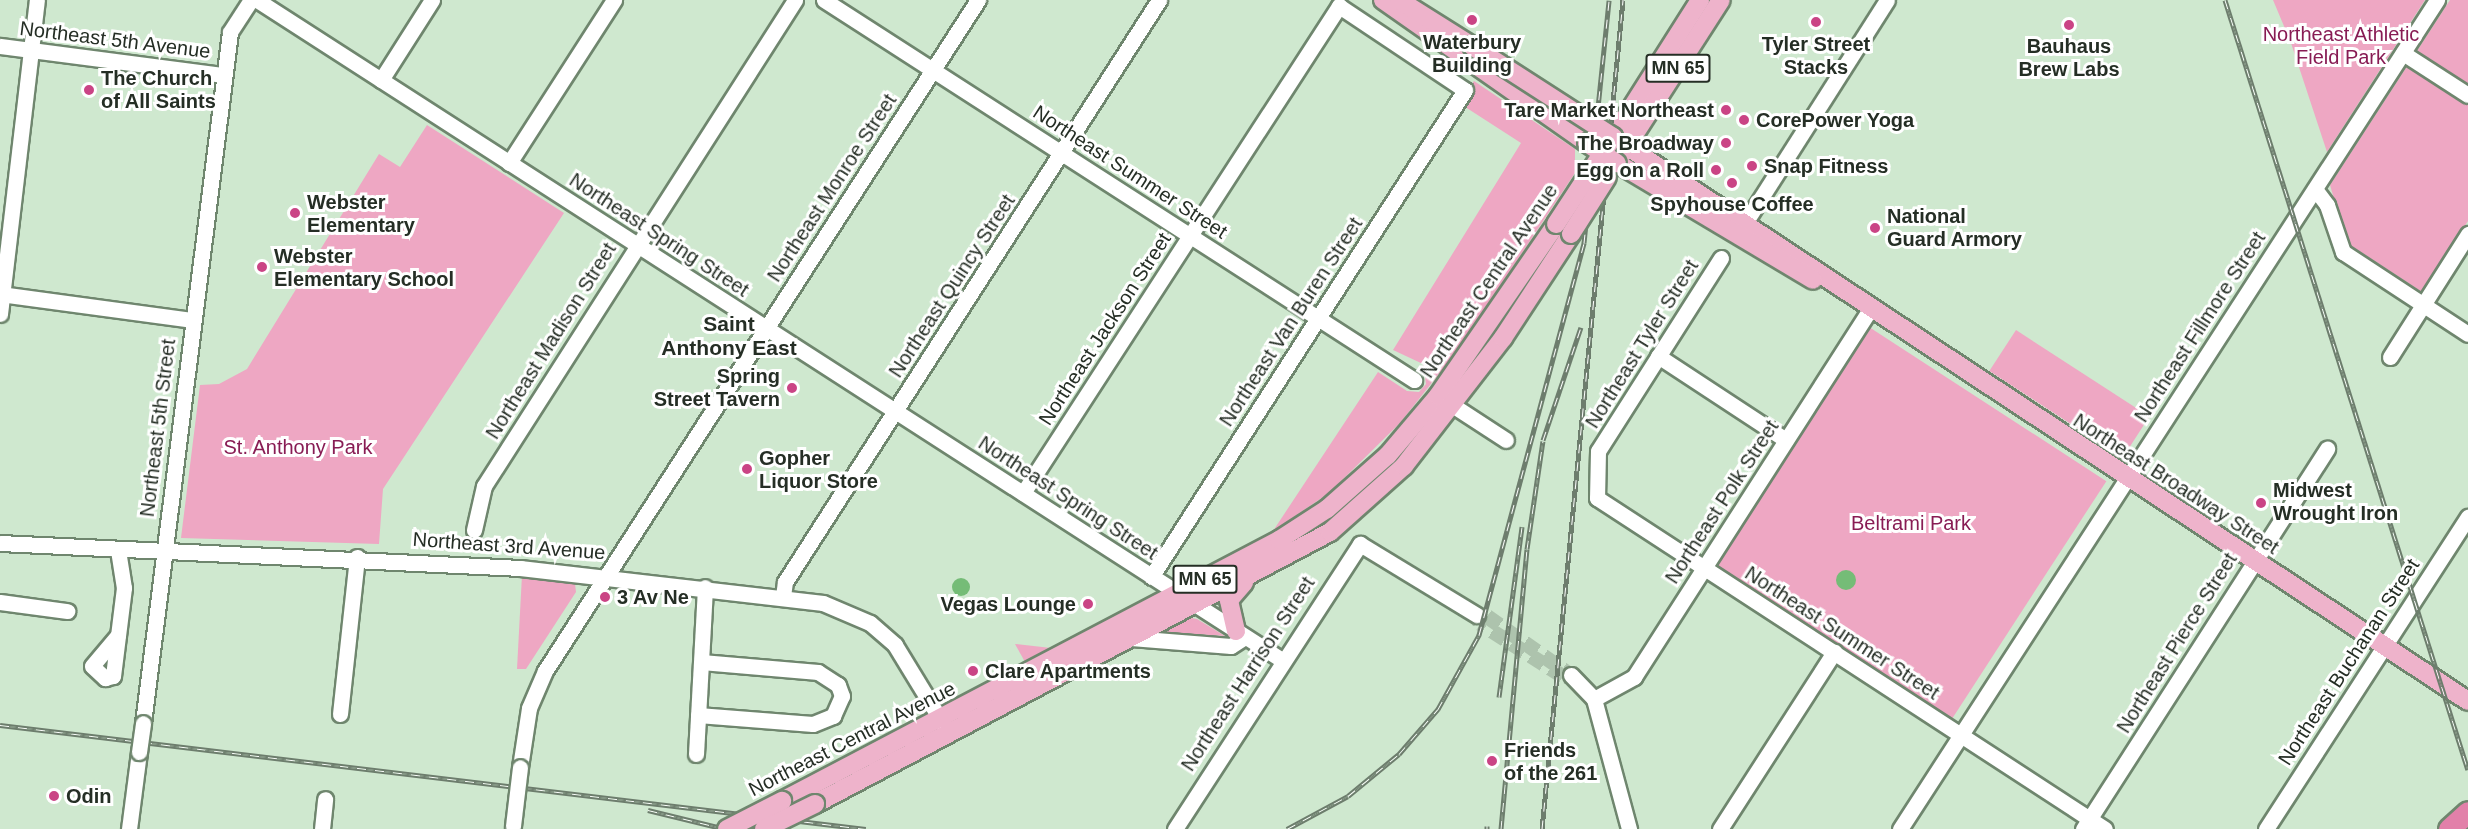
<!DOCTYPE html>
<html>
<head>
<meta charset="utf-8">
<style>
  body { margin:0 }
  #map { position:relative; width:2468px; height:829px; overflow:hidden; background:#cfe8cf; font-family:Arial,sans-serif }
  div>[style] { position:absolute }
  .green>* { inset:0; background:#eea7c3; transform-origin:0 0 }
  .water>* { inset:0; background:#75bc77 }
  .round { border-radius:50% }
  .minor-tunnel>* { height:15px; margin-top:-7.5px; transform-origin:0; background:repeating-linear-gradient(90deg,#adc3ad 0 15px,transparent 0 23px) }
  .roads { filter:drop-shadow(2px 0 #6f866e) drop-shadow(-2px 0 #6f866e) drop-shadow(0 2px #6f866e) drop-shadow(0 -2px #6f866e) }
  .minor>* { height:15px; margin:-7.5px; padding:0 7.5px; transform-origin:7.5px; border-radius:7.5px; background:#fff }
  .major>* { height:18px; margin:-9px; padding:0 9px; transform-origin:9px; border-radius:9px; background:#eeb3cb }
  .highway>* { height:21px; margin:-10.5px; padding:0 10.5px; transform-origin:10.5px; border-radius:10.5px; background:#e280a9 }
  .rail>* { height:5px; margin-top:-2.5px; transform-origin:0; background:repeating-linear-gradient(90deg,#fff 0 9px,#6d7d6d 0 18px); box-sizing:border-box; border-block:2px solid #6d7d6d }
  .bridges { filter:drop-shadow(2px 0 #6f866e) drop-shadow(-2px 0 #6f866e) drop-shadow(0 2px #6f866e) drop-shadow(0 -2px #6f866e) }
  .minor-bridge>* { height:15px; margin:-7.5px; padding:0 7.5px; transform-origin:7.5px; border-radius:7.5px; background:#fff }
  .major-bridge>* { height:18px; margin:-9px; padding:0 9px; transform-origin:9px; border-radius:9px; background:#eeb3cb }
  .dots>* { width:16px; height:16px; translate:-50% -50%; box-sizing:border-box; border:3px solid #fff; border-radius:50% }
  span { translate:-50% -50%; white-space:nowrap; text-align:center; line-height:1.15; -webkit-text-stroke:6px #fff; paint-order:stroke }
  .shield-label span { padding:2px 4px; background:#fff; border:2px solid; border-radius:4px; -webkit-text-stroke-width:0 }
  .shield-label { font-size:18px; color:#252e25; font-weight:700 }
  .park-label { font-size:20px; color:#881c54 }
  .street-label { font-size:20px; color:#252e25 }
  .poi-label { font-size:20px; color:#252e25; font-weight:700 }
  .left { translate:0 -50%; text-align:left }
  .right { translate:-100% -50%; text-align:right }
  .neighbourhood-label { font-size:21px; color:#252e25; font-weight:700 }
</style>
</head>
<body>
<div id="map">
  <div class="green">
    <div style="clip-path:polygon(2273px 0,2425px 0,2327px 152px,2291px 43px)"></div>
    <div style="clip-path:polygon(2450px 0,2468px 0,2468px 221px,2422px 292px,2347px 243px,2330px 185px)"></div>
    <div style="clip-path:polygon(1474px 81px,1575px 149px,1575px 173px,1457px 351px,1400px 423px,1329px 493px,1273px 531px,1378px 372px,1407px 391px,1419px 392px,1426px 384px,1423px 364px,1393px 350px,1521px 143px,1459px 103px)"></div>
    <div style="clip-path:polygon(427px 125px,564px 213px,383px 489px,379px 544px,181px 538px,200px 385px,219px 384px,247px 369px,379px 154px,400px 167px)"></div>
    <div style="left:1869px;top:327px;width:283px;height:285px;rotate:33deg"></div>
    <div style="left:2016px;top:330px;width:159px;height:49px;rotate:33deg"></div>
    <div style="clip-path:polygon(522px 575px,574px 576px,576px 592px,526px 669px,517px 669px)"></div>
    <div style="clip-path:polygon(1191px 618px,1197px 619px,1225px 636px,1162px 632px)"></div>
    <div style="clip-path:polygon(1015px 644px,1051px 648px,1025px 662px)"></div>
  </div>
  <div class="water">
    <div class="round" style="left:1836px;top:570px;width:20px;height:20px"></div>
    <div class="round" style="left:952px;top:578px;width:18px;height:18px"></div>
  </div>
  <div class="minor-tunnel">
    <div style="left:1477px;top:615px;width:10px;rotate:6deg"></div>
    <div style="left:1487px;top:616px;width:103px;rotate:35.1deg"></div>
    <div style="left:1571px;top:675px;width:8px;rotate:173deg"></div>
    <div style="left:1563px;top:676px;width:98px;rotate:-147.4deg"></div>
    <div style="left:1480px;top:623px;width:9px;rotate:-111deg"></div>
  </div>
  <div class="roads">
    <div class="minor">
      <div style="left:257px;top:0;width:1219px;rotate:32.78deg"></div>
      <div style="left:824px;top:0;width:702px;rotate:32.78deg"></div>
      <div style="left:0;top:46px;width:226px;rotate:7.4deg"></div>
      <div style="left:2403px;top:53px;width:77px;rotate:32.9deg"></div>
      <div style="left:381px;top:80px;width:95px;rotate:-57.5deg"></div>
      <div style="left:509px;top:163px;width:194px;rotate:-57.2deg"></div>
      <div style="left:2315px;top:189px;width:20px;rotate:53deg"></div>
      <div style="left:2327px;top:205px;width:50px;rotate:71.2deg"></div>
      <div style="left:2343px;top:252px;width:149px;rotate:33.3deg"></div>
      <div style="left:1745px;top:223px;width:264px;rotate:-57.5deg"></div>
      <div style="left:1721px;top:258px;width:229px;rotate:122.5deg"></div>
      <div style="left:1598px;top:451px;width:47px;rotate:91.2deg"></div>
      <div style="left:1597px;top:498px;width:606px;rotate:33.09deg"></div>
      <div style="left:0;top:294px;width:195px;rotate:7.7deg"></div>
      <div style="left:0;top:314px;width:316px;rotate:-83.3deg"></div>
      <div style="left:1658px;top:356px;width:153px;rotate:33.3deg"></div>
      <div style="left:2390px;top:357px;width:146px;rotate:-57.6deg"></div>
      <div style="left:1443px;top:399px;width:75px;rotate:33.1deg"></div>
      <div style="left:1023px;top:493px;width:581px;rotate:-57.02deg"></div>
      <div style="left:1339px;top:6px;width:151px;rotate:33.7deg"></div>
      <div style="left:1465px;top:90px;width:579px;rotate:122.81deg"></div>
      <div style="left:474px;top:530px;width:45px;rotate:-77.2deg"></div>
      <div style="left:484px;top:486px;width:577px;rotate:-57.38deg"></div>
      <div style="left:0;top:543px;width:521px;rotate:2.75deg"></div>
      <div style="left:520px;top:568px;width:305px;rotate:6.6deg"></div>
      <div style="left:823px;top:603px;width:51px;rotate:23.1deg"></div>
      <div style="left:870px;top:623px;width:33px;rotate:41deg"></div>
      <div style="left:895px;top:645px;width:96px;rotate:58.6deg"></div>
      <div style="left:783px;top:596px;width:14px;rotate:-82deg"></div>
      <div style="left:785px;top:582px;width:692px;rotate:-57.27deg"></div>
      <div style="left:0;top:602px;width:68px;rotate:7.7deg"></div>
      <div style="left:118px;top:635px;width:40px;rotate:130deg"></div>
      <div style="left:92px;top:666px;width:18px;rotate:43deg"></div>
      <div style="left:105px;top:678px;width:8px;rotate:-14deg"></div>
      <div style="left:113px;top:676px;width:89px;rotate:-82.9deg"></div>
      <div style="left:124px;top:588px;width:36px;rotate:-99deg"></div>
      <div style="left:1131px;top:638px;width:100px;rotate:4.6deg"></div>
      <div style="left:1231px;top:646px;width:17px;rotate:-33deg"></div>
      <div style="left:1571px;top:675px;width:33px;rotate:46deg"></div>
      <div style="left:1594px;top:699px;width:135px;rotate:74.9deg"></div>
      <div style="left:1594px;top:699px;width:46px;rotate:-28.8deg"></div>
      <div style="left:1634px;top:677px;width:436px;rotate:-57.3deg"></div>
      <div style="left:340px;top:714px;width:158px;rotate:-83.8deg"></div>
      <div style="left:698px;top:715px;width:115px;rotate:4.5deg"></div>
      <div style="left:813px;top:724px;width:22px;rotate:-22deg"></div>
      <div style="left:833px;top:716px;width:22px;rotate:-66deg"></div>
      <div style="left:842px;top:696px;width:12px;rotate:-110deg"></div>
      <div style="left:838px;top:685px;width:24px;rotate:-147deg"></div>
      <div style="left:818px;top:672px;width:117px;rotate:-175.1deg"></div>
      <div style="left:143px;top:723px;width:696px;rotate:-82.82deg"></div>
      <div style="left:230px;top:32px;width:38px;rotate:-57deg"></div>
      <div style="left:696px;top:754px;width:167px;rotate:-86.9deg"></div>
      <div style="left:520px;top:767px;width:60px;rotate:-81.3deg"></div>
      <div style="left:529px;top:708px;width:40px;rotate:-66.6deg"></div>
      <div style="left:545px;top:671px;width:799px;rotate:-57.17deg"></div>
      <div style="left:129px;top:829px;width:78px;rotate:-82.6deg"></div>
      <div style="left:322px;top:829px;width:30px;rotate:-84deg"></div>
      <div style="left:1175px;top:829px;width:340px;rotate:-57deg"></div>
      <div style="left:1360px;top:544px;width:137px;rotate:31.3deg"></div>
      <div style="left:1720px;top:829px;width:211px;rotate:-57.2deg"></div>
      <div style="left:1900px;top:829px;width:988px;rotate:-57.07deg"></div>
      <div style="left:2083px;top:829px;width:452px;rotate:-57.3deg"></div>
      <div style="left:2266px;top:829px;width:372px;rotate:-57.1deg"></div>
    </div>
    <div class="major">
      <div style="left:1383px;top:0;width:249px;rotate:35deg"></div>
      <div style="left:1399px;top:0;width:86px;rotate:32.2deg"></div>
      <div style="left:1700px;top:0;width:162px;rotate:122.4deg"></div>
      <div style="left:1613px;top:137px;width:1024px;rotate:33.41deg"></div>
      <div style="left:1621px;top:155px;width:184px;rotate:-57.2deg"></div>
      <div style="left:1617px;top:163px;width:228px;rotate:30.8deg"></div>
      <div style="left:1236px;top:631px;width:32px;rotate:-103deg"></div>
      <div style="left:1229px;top:600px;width:23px;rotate:-49deg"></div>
      <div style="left:782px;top:801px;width:561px;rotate:-27.71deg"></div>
      <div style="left:1279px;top:540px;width:57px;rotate:-32.9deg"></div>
      <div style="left:1327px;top:509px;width:81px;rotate:-41.5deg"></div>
      <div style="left:1388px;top:455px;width:77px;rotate:-49.7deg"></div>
      <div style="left:1438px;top:396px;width:209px;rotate:-55.5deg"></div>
      <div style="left:815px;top:804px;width:582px;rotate:-27.84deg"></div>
      <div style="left:1330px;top:532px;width:99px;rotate:-41.7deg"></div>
      <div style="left:1404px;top:466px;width:162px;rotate:-52.3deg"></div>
      <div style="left:1503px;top:338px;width:124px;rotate:-56.8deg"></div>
    </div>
    <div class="highway">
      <div style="left:2449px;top:829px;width:25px;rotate:-42deg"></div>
    </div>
  </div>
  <div class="rail">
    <div style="left:2225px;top:0;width:807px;rotate:72.49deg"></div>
    <div style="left:1543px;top:440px;width:119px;rotate:-71.4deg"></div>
    <div style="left:1499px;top:697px;width:172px;rotate:-82.3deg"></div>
    <div style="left:0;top:725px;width:872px;rotate:6.85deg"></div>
    <div style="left:648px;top:810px;width:80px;rotate:13.7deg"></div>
    <div style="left:1287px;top:829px;width:69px;rotate:-28.4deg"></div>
    <div style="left:1348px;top:796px;width:66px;rotate:-39.5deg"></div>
    <div style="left:1399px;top:754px;width:60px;rotate:-49.1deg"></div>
    <div style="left:1438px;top:709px;width:85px;rotate:-61deg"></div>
    <div style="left:1479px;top:635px;width:406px;rotate:-75deg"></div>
    <div style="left:1584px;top:243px;width:244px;rotate:-84.1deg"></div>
    <div style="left:1487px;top:829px;width:3px;rotate:-90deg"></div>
    <div style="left:1501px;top:829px;width:281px;rotate:-84.7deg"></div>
    <div style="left:1527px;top:549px;width:109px;rotate:-81.6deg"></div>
    <div style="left:1542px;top:829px;width:833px;rotate:-84.42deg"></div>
  </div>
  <div class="bridges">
    <div class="minor-bridge">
      <div style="left:139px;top:752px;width:29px;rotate:-82deg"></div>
      <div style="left:513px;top:826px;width:59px;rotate:-83.2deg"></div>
    </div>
    <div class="major-bridge">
      <div style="left:1472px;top:46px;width:168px;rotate:32.8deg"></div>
      <div style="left:1613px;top:137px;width:104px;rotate:123.2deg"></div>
      <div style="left:1587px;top:143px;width:36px;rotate:34deg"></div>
      <div style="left:1571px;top:234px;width:67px;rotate:-57.7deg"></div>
      <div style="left:727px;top:829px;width:62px;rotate:-27deg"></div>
      <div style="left:764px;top:829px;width:57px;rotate:-26.1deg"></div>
    </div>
  </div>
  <div class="dots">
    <div style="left:1472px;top:20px;background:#ca4485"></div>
    <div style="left:1816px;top:22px;background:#ca4485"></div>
    <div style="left:2069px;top:25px;background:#ca4485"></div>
    <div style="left:89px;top:90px;background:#ca4485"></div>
    <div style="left:1726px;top:110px;background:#ca4485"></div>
    <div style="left:1744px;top:120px;background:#ca4485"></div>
    <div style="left:1726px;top:143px;background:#ca4485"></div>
    <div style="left:1752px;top:166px;background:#ca4485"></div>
    <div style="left:1716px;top:170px;background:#ca4485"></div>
    <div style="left:1732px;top:183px;background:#ca4485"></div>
    <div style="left:295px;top:213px;background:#ca4485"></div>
    <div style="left:1875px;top:228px;background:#ca4485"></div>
    <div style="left:262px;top:267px;background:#ca4485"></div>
    <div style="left:792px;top:388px;background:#ca4485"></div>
    <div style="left:747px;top:469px;background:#ca4485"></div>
    <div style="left:2261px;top:503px;background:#ca4485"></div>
    <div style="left:605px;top:597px;background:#ca4485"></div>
    <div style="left:1088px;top:604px;background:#ca4485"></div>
    <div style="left:973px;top:671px;background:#ca4485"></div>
    <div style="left:1492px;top:761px;background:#ca4485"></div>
    <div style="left:54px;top:796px;background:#ca4485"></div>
  </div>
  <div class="shield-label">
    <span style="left:1678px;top:68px">MN 65</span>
    <span style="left:1205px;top:579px">MN 65</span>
  </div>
  <div class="park-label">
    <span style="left:2341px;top:46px">Northeast Athletic<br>Field Park</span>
    <span style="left:298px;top:447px">St. Anthony Park</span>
    <span style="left:1911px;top:523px">Beltrami Park</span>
  </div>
  <div class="street-label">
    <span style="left:115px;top:40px;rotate:7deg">Northeast 5th Avenue</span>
    <span style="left:1130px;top:172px;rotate:33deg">Northeast Summer Street</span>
    <span style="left:832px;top:188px;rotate:-57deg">Northeast Monroe Street</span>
    <span style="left:659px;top:235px;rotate:33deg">Northeast Spring Street</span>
    <span style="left:1489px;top:281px;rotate:-56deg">Northeast Central Avenue</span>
    <span style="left:952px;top:286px;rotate:-57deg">Northeast Quincy Street</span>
    <span style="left:1291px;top:322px;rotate:-57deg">Northeast Van Buren Street</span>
    <span style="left:2200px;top:327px;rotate:-57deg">Northeast Fillmore Street</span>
    <span style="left:1105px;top:329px;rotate:-57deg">Northeast Jackson Street</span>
    <span style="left:551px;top:341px;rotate:-58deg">Northeast Madison Street</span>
    <span style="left:1642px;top:344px;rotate:-58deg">Northeast Tyler Street</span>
    <span style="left:158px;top:428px;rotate:-83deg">Northeast 5th Street</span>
    <span style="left:2176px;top:484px;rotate:33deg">Northeast Broadway Street</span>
    <span style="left:1068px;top:498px;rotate:33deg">Northeast Spring Street</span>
    <span style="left:1722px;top:502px;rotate:-57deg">Northeast Polk Street</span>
    <span style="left:509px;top:546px;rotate:4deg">Northeast 3rd Avenue</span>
    <span style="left:1842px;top:633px;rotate:33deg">Northeast Summer Street</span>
    <span style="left:2177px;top:643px;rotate:-58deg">Northeast Pierce Street</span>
    <span style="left:2349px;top:662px;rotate:-57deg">Northeast Buchanan Street</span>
    <span style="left:1248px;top:674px;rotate:-57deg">Northeast Harrison Street</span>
    <span style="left:852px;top:739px;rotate:-27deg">Northeast Central Avenue</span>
  </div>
  <div class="poi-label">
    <span style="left:1472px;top:54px">Waterbury<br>Building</span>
    <span style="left:1816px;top:56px">Tyler Street<br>Stacks</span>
    <span style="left:2069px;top:58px">Bauhaus<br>Brew Labs</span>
    <span class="left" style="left:101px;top:90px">The Church<br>of All Saints</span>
    <span class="right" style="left:1714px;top:110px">Tare Market Northeast</span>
    <span class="left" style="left:1756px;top:120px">CorePower Yoga</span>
    <span class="right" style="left:1714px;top:143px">The Broadway</span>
    <span class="left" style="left:1764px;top:166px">Snap Fitness</span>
    <span class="right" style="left:1704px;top:170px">Egg on a Roll</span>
    <span class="left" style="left:307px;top:214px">Webster<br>Elementary</span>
    <span style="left:1732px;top:204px">Spyhouse Coffee</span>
    <span class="left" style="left:1887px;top:228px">National<br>Guard Armory</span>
    <span class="left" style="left:274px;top:268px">Webster<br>Elementary School</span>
    <span class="right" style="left:780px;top:388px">Spring<br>Street Tavern</span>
    <span class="left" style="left:759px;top:470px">Gopher<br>Liquor Store</span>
    <span class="left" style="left:2273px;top:502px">Midwest<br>Wrought Iron</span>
    <span class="left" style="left:617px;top:597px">3 Av Ne</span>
    <span class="right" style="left:1076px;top:604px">Vegas Lounge</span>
    <span class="left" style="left:985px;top:671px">Clare Apartments</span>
    <span class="left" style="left:1504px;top:762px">Friends<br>of the 261</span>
    <span class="left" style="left:66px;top:796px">Odin</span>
  </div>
  <div class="neighbourhood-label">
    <span style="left:729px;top:336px">Saint<br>Anthony East</span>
  </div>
</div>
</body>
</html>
